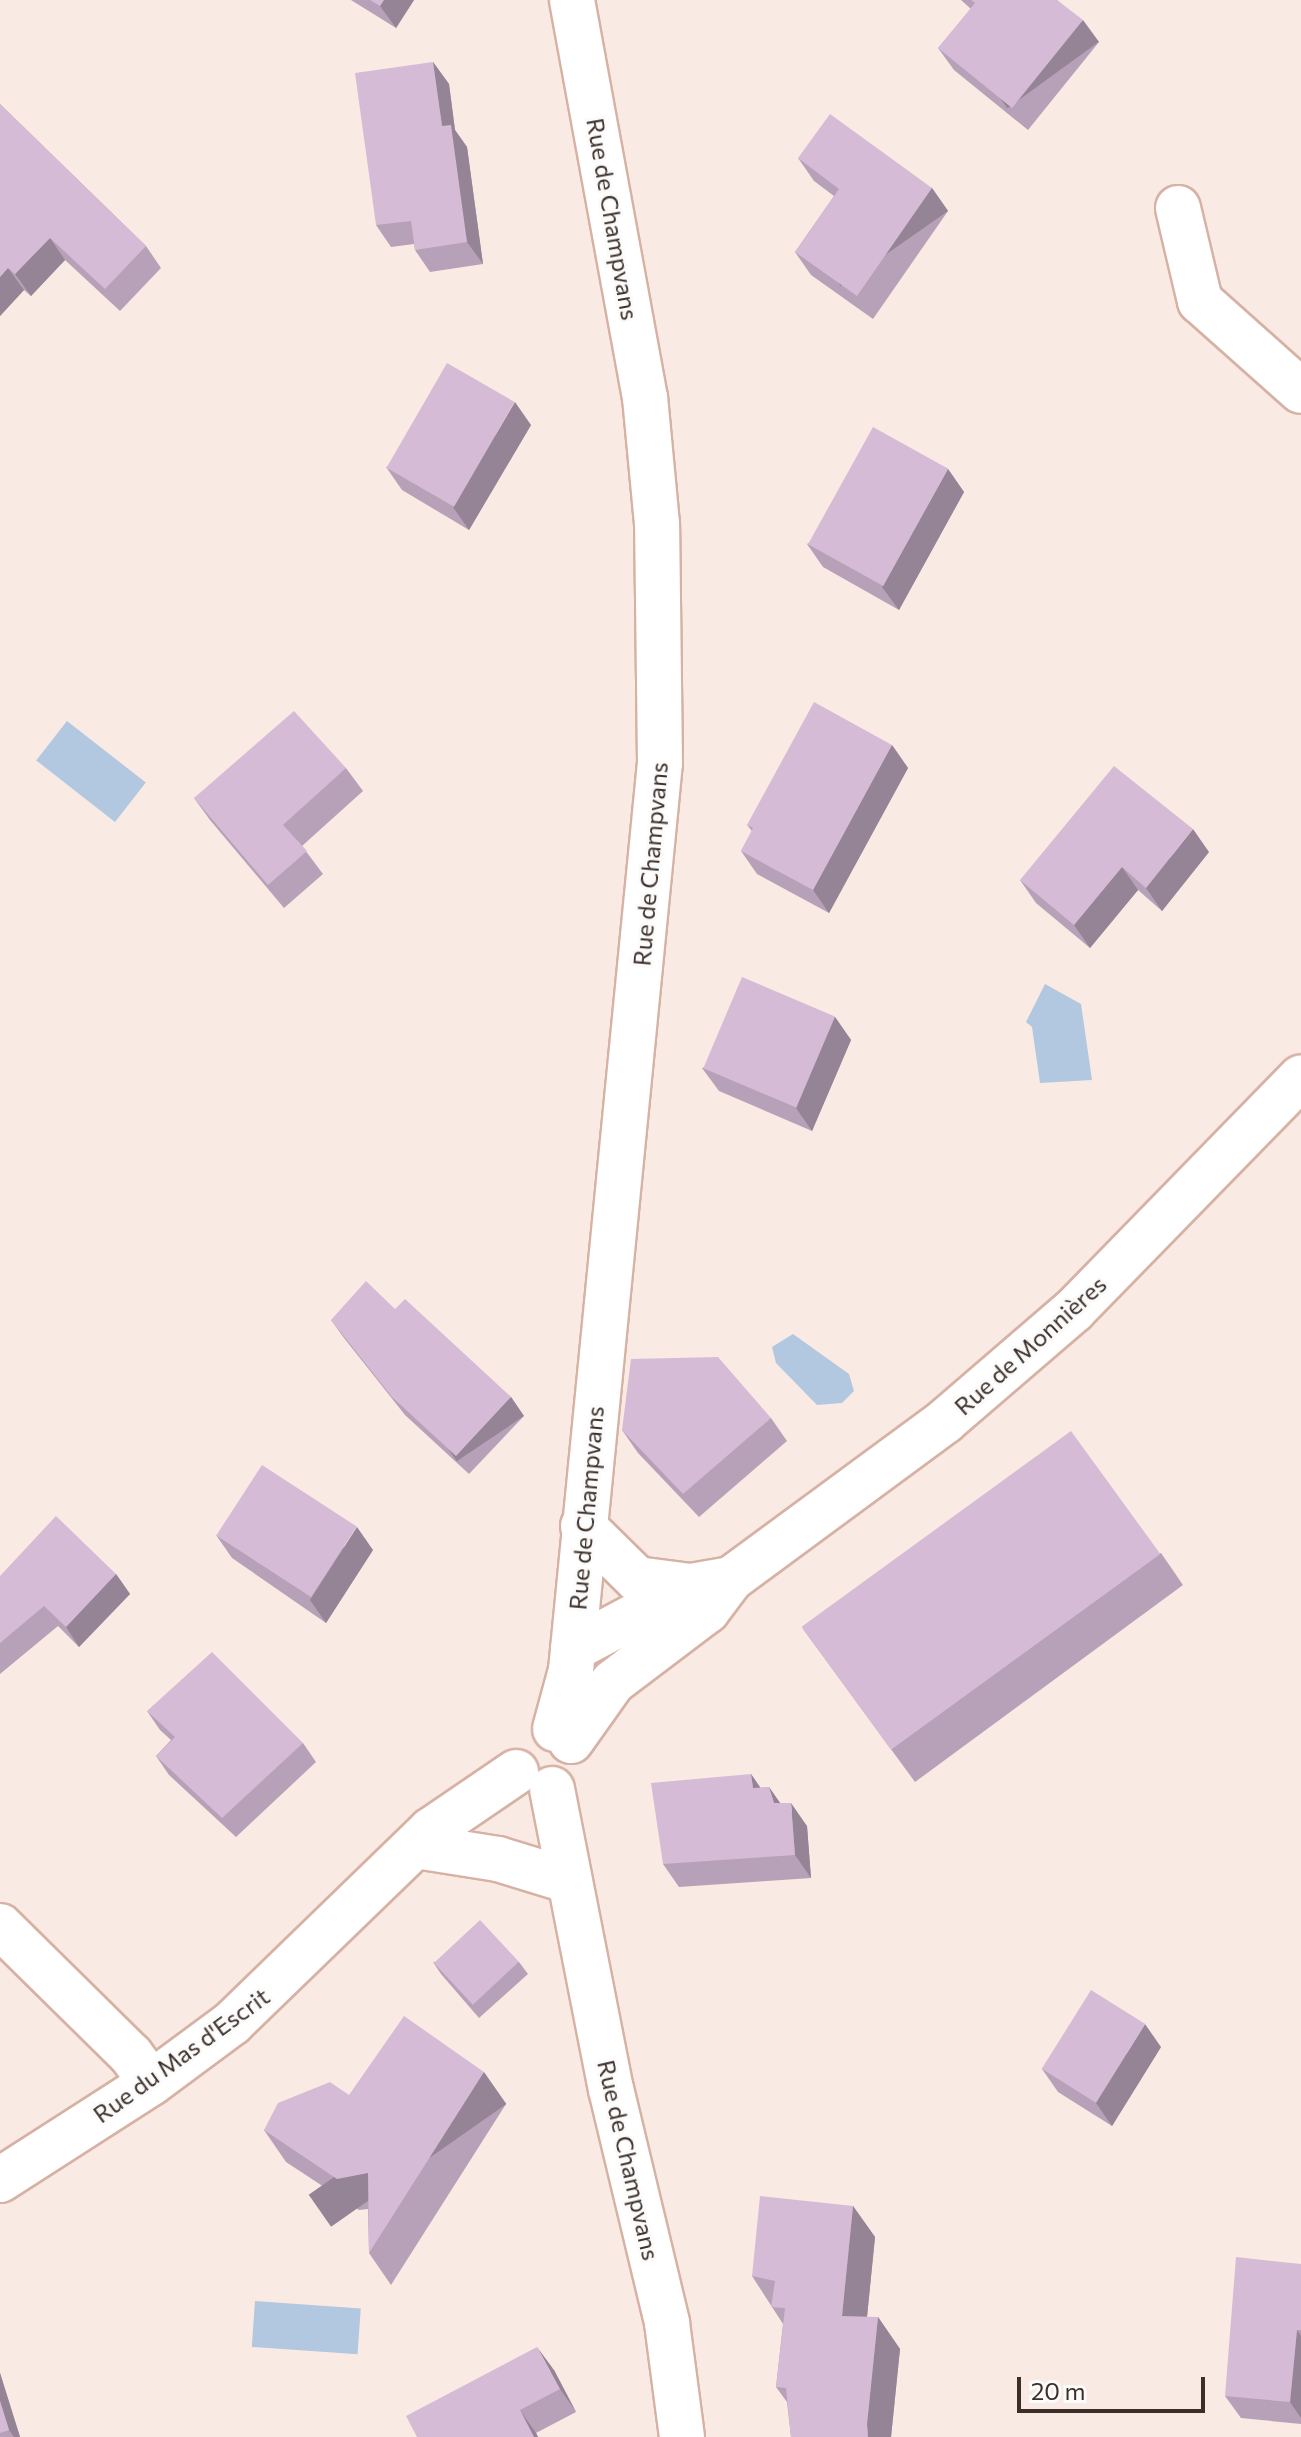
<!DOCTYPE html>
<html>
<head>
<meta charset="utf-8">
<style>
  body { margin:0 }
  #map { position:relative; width:1301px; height:2437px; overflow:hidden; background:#faeae4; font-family:Commissioner,sans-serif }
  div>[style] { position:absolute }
  .water>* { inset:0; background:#b2c7e0; transform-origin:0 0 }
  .roads { filter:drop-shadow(2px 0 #d6b2a4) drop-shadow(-2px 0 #d6b2a4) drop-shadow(0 2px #d6b2a4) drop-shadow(0 -2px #d6b2a4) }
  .minor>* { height:44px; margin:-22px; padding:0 22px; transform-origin:22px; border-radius:22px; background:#fff }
  .wall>* { inset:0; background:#b7a1b8 }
  .shaded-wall>* { inset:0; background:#958396; transform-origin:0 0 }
  .building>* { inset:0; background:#d5bbd6; transform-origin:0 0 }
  span { translate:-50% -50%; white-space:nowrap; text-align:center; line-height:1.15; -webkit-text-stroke:6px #fbfbfb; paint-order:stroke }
  .street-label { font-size:24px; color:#3c2e28 }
  .scale { position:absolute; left:1017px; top:2377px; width:188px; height:36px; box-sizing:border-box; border:4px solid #3c2e28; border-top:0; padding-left:10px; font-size:24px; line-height:28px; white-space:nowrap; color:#3c2e28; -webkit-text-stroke:6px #fbfbfb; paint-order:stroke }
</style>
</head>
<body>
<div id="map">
  <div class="water">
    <div style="left:67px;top:721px;width:100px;height:50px;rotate:38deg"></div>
    <div style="clip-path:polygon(1045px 984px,1081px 1004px,1092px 1080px,1040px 1083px,1032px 1027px,1026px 1022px)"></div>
    <div style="clip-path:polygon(793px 1334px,849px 1374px,854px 1391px,842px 1403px,817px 1405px,776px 1363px,772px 1347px)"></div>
    <div style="left:255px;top:2301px;width:106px;height:46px;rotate:4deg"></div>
  </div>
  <div class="roads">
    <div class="minor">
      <div style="left:1178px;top:208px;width:96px;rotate:76.7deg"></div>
      <div style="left:1200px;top:301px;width:135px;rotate:41.7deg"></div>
      <div style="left:583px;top:1526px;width:76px;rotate:44.5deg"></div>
      <div style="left:637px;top:1579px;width:54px;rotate:7.4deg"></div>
      <div style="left:573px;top:1649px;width:134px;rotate:-28.1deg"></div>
      <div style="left:691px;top:1586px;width:41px;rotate:-9.9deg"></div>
      <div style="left:555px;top:1729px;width:61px;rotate:-74.8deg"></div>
      <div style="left:571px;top:1670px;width:911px;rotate:-84.4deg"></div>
      <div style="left:660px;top:763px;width:239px;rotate:-90.7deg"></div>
      <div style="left:657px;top:524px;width:127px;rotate:-95.4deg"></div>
      <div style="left:645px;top:398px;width:405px;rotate:-100.4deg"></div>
      <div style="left:571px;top:1741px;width:72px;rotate:-54.6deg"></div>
      <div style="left:613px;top:1682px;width:118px;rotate:-37.1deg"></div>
      <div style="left:707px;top:1611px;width:40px;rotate:-53deg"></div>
      <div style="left:731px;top:1579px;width:266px;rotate:-36.4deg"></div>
      <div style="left:945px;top:1421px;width:170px;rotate:-40.7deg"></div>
      <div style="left:1074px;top:1310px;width:325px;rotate:-45.7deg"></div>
      <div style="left:552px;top:1789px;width:306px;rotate:78.9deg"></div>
      <div style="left:611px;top:2089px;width:241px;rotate:76.5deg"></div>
      <div style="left:667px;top:2323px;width:115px;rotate:82.5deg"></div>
      <div style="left:416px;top:1846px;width:83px;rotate:9deg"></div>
      <div style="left:498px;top:1859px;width:75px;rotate:17deg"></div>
      <div style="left:0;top:1926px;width:184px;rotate:44.6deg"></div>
      <div style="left:131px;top:2055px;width:34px;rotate:54deg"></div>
      <div style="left:0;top:2180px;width:179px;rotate:-32.7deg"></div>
      <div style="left:151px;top:2083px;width:101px;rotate:-36.5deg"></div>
      <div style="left:232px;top:2023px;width:277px;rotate:-44.1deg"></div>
      <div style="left:431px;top:1830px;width:103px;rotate:-34.3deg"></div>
    </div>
  </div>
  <div class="wall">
    <div style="clip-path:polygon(351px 0,414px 0,396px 28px)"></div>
    <div style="clip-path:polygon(961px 0,1057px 0,1099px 42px,1028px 130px,954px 70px,938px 48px,971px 9px)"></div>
    <div style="clip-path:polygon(433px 62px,449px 84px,455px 130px,467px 147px,483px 264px,430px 272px,415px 250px,414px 244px,391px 247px,376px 225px)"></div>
    <div style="clip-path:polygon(0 104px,146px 246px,161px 268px,120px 311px,65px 260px,31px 296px,24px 290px,0 316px)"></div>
    <div style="clip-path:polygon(798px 158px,932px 188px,948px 211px,873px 319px,811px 275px,795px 252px,834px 196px,814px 181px)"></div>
    <div style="clip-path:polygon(531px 425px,469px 530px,402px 490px,386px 467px)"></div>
    <div style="clip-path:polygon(948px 469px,964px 492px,899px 610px,823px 567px,807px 544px)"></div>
    <div style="clip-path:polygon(892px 745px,908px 768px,829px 913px,757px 874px,741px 851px,752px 831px,747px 825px)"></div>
    <div style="clip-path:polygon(346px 768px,363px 791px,302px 846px,323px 874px,284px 908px,210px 820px,194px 798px)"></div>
    <div style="clip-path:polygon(1209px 852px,1162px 911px,1138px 890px,1090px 948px,1036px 903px,1020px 880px)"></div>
    <div style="clip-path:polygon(835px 1017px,851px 1040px,812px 1131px,719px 1091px,702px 1068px)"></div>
    <div style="clip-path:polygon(395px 1309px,511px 1397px,524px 1416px,469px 1474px,405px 1415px,344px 1338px,331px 1320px)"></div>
    <div style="clip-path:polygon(771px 1418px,787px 1441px,699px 1517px,638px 1453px,622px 1430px)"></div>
    <div style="clip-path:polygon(216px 1535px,373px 1550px,326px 1623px,232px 1558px)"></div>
    <div style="clip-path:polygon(1161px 1553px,1183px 1585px,915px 1782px,803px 1629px)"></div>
    <div style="clip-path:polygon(116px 1574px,130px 1594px,79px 1647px,58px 1626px,0 1674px,0 1576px)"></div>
    <div style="clip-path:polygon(147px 1711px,303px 1743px,316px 1762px,236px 1837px,169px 1775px,156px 1756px,171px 1740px,160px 1730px)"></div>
    <div style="clip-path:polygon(751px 1774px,760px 1788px,769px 1787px,780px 1803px,807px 1826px,811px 1878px,679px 1887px,663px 1864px)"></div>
    <div style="clip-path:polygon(433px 1962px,519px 1962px,528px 1974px,479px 2018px,441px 1974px)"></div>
    <div style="clip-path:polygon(1161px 2047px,1112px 2126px,1058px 2092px,1042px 2069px)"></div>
    <div style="clip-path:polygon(349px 2095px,506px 2104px,391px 2285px,369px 2253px,368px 2209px,359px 2210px,286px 2162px,264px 2130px)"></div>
    <div style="clip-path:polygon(853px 2206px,875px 2237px,867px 2317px,878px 2317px,900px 2349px,891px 2437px,791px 2437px,787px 2402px,776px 2387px,783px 2324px,752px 2276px)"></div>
    <div style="clip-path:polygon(1301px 2264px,1301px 2424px,1241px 2418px,1225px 2396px)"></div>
    <div style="clip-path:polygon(554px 2370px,576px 2412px,536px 2433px,538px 2437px,417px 2437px)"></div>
    <div style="clip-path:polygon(0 2373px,20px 2437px,0 2437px)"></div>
  </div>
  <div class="shaded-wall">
    <div style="clip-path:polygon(384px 0,414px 0,396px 28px,380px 6px)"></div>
    <div style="left:1083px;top:20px;width:27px;height:113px;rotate:54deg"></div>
    <div style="clip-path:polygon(433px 62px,449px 84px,455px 130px,467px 147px,483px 264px,467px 242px,442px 126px)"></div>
    <div style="left:932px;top:188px;width:28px;height:131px;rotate:55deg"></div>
    <div style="clip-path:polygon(50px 238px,65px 260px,31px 296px,15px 274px)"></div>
    <div style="clip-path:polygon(8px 268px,24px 290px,0 316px,0 277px)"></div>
    <div style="clip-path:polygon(515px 402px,531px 425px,469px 530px,453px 507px)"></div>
    <div style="clip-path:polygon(948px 469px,964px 492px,899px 610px,882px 587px)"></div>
    <div style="clip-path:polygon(892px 745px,908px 768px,829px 913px,813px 890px)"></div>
    <div style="clip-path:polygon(1193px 829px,1209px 852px,1162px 911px,1146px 888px)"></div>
    <div style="clip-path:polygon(1122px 867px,1138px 890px,1090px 948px,1074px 925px)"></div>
    <div style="clip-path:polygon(835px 1017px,851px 1040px,812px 1131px,796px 1108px)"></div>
    <div style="left:511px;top:1397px;width:23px;height:81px;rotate:56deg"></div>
    <div style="clip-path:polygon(357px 1527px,373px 1550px,326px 1623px,310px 1600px)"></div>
    <div style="clip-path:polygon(116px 1574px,130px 1594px,79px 1647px,66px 1627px)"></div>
    <div style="clip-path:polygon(751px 1774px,767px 1797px,753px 1788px)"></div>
    <div style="clip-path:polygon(769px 1787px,785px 1810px,774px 1803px)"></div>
    <div style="clip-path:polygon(791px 1803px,807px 1826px,811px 1878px,795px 1855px)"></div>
    <div style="clip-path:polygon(1145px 2024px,1161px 2047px,1112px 2126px,1096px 2103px)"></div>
    <div style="left:484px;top:2072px;width:39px;height:214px;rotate:55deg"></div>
    <div style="clip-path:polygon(853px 2206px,875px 2237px,864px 2347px,842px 2316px)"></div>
    <div style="clip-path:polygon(878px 2317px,900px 2349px,891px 2437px,868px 2437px,867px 2424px)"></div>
    <div style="clip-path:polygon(1297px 2330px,1301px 2336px,1301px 2418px,1290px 2402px)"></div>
    <div style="clip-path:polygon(537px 2347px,554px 2370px,576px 2412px,560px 2389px)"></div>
    <div style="clip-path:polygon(0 2373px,20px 2437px,14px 2437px,9px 2430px,0 2401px)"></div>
    <div style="clip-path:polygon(520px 2410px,536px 2433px,538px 2437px,534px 2437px)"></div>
  </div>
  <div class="building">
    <div style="clip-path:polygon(370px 0,384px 0,380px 6px)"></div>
    <div style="clip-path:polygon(971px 0,1057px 0,1083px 20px,1012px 108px,938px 48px,975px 3px)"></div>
    <div style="clip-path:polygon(433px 62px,442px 126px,451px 125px,467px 242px,415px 250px,411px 221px,376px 225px,355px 73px)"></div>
    <div style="clip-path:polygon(0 104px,146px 246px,105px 289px,50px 238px,15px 274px,8px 268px,0 277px)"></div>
    <div style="clip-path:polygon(830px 114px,932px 188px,857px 296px,795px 252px,839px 189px,798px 158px)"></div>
    <div style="left:447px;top:363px;width:78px;height:121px;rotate:30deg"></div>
    <div style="left:873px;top:427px;width:86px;height:134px;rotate:29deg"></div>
    <div style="clip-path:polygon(814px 702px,892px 745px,813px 890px,741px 851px,753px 828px,747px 825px)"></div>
    <div style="clip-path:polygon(294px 711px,346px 768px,283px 825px,307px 851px,268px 885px,194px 798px)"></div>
    <div style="clip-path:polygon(1114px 766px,1193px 829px,1146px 888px,1122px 867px,1074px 925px,1020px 880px)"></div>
    <div style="left:742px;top:977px;width:101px;height:99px;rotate:23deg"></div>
    <div style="clip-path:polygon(366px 1281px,395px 1309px,405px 1299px,511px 1397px,456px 1456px,392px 1397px,331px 1320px)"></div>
    <div style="clip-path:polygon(718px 1357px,771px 1418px,683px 1494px,622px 1430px,631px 1359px)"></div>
    <div style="left:1071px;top:1431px;width:152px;height:333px;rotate:54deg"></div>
    <div style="left:262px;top:1465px;width:113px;height:84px;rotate:33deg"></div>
    <div style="clip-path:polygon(56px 1516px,116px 1574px,66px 1627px,44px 1606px,0 1643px,0 1576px)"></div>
    <div style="clip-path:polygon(212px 1652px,303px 1743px,222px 1818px,156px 1756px,175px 1737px,147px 1711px)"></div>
    <div style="clip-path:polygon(751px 1774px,753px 1788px,769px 1787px,774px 1803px,791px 1803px,795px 1855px,663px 1864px,651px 1783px)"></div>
    <div style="left:480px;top:1920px;width:57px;height:63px;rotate:47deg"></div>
    <div style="left:1091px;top:1990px;width:64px;height:93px;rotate:32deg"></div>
    <div style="clip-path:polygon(404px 2016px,484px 2072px,369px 2253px,368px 2173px,337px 2179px,264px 2130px,278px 2103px,330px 2082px,349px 2095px)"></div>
    <div style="clip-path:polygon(760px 2196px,853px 2206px,842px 2316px,878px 2317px,867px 2424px,868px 2437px,791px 2437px,786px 2388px,776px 2387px,785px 2308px,771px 2307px,775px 2281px,752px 2276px)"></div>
    <div style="clip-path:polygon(1236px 2257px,1301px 2264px,1301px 2330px,1297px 2330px,1290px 2402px,1225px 2396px)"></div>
    <div style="clip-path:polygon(537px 2347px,560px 2389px,520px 2410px,534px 2437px,417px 2437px,406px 2416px)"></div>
    <div style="clip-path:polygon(0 2401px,9px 2430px,0 2433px)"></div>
  </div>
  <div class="street-label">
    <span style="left:613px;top:219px;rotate:80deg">Rue de Champvans</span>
    <span style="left:650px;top:864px;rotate:-85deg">Rue de Champvans</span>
    <span style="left:1030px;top:1345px;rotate:-42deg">Rue de Monnières</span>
    <span style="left:586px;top:1508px;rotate:-85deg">Rue de Champvans</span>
    <span style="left:181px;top:2055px;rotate:-36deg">Rue du Mas d'Escrit</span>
    <span style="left:629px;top:2160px;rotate:77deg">Rue de Champvans</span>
  </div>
  <div class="scale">20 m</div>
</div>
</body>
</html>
